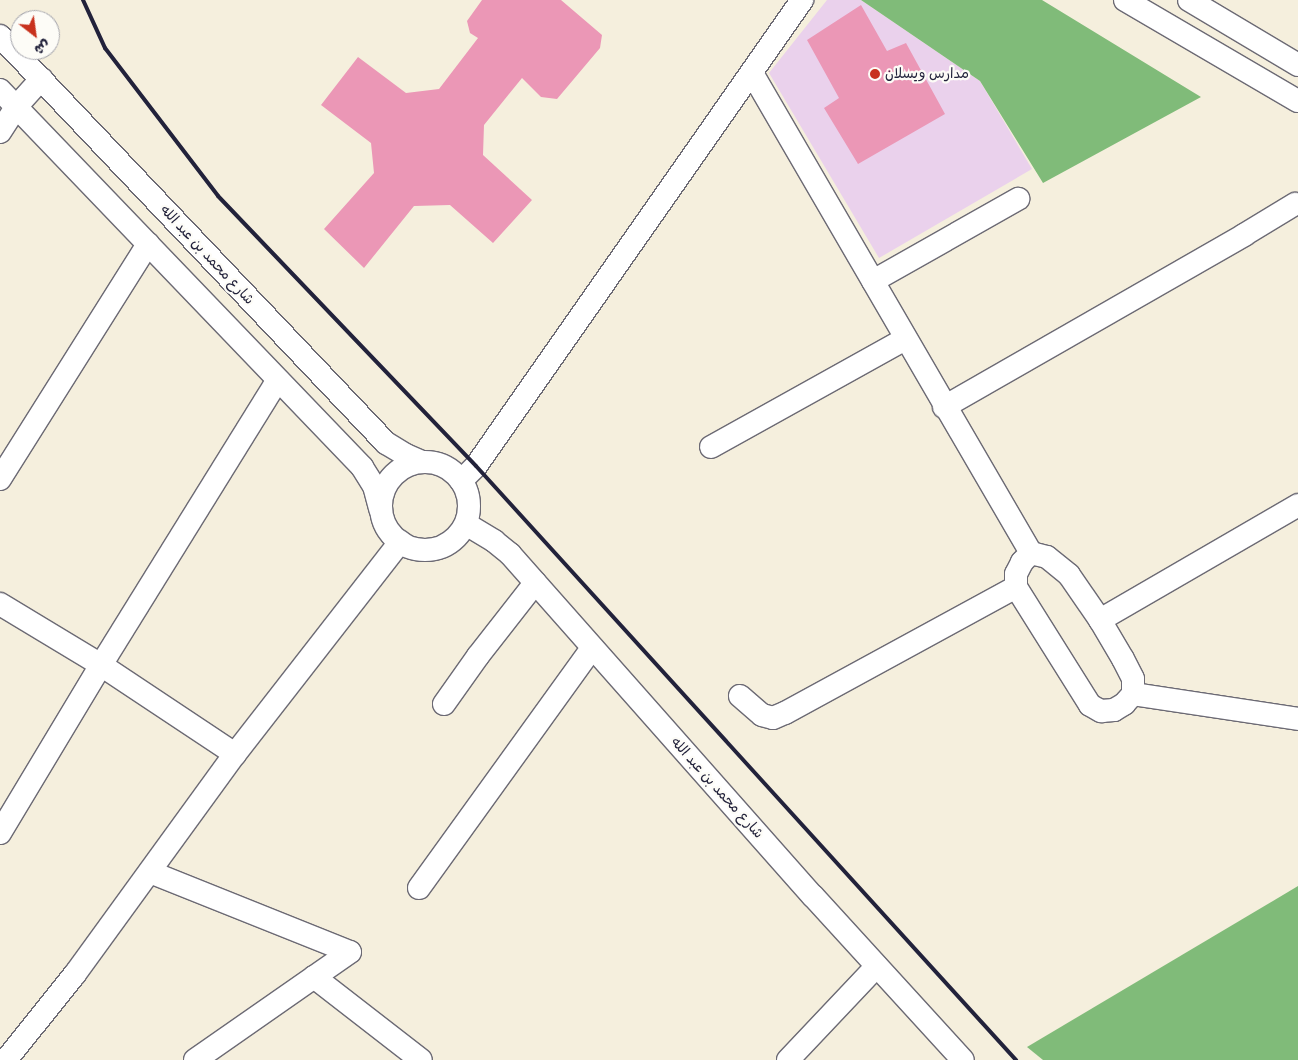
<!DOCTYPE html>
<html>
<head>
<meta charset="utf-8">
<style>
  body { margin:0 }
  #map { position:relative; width:1298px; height:1060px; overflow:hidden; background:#f5efdd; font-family:Sriracha,"Playpen Sans Arabic",sans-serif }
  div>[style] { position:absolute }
  .built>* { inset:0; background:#ead1ec }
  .forest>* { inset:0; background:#80bb79 }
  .building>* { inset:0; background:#eb97b6 }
  .roads { filter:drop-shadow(1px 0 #6c6a74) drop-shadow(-1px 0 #6c6a74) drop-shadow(0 1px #6c6a74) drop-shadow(0 -1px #6c6a74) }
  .minor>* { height:22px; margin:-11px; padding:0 11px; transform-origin:11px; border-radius:11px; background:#fff }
  .minor>.ring { margin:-11px; padding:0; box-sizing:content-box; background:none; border:22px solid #fff; border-radius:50% }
  .rail>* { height:4px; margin:-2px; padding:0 2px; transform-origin:2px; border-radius:2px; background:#22223b }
  .dots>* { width:14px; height:14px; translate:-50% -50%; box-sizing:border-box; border:2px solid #fdfcf7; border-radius:50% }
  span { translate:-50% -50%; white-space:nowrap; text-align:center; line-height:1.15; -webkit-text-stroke:4.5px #fdfcf7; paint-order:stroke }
  .poi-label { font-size:14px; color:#22223b }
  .left { translate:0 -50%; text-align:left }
  .street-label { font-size:14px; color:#22223b }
  .north { position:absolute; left:10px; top:10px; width:50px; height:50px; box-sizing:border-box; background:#fdfcf7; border:1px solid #a5a5ac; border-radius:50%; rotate:150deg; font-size:14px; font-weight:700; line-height:20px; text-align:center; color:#22223b }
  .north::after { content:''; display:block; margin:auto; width:18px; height:22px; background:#c8321e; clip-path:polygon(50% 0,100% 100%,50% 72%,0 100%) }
</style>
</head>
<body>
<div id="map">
  <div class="built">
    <div style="clip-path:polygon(827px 0,861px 0,980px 81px,1032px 169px,879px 258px,769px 73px)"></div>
  </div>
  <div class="forest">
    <div style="clip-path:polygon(861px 0,1042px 0,1201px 97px,1043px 183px,980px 81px)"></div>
    <div style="clip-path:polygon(1298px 886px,1298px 1060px,1043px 1060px,1027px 1047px)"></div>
  </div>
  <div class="building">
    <div style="clip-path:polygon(482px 0,561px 0,602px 35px,600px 48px,557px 99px,541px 97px,522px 78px,484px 125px,483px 155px,532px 200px,493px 243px,450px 205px,414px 206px,364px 268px,324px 229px,374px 173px,371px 143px,321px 105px,358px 57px,406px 93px,439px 89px,478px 38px,470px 33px,467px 21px)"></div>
    <div style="clip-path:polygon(861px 5px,887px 51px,906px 43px,945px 114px,858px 164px,824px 108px,839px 98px,807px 40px)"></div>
  </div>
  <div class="roads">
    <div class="minor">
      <div style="left:1125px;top:0;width:200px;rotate:30.3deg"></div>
      <div style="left:1189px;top:0;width:127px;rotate:30.8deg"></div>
      <div style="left:0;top:36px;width:561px;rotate:46.52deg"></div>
      <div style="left:386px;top:443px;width:23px;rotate:31deg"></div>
      <div style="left:406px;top:455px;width:17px;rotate:24deg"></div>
      <div style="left:752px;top:73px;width:555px;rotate:59.83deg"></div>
      <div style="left:1031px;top:553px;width:16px;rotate:14deg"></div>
      <div style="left:1047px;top:557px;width:28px;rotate:39deg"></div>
      <div style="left:1069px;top:575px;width:55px;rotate:55.4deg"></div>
      <div style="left:1100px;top:620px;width:45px;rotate:59.5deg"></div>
      <div style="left:1123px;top:659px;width:22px;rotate:63deg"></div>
      <div style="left:1133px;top:679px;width:15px;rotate:90deg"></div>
      <div style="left:1133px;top:694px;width:167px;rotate:8.6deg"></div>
      <div style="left:0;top:90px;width:523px;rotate:46.16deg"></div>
      <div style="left:362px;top:467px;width:22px;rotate:58deg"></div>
      <div style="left:374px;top:486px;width:24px;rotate:75deg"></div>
      <div style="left:0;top:132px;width:30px;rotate:-57deg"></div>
      <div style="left:16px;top:107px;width:38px;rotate:-48deg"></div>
      <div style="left:873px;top:281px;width:167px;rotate:-29.5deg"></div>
      <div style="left:944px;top:407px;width:346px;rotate:-29.8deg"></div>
      <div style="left:1244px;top:235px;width:60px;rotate:-31.3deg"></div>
      <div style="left:711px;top:447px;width:222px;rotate:-29.1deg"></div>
      <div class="ring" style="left:381px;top:462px;width:66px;height:66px"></div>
      <div style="left:0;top:479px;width:278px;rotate:-57.8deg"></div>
      <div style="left:461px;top:481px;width:21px;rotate:-45deg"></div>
      <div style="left:476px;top:466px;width:569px;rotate:-55.02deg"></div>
      <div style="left:466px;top:524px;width:33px;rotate:31deg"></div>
      <div style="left:494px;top:541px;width:21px;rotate:39deg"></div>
      <div style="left:510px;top:554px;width:457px;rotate:48.5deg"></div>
      <div style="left:813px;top:896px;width:222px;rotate:47.6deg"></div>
      <div style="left:1016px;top:587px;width:139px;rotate:57.9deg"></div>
      <div style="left:1090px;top:705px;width:13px;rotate:29deg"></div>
      <div style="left:1101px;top:711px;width:13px;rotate:-4deg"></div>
      <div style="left:1114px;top:710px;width:12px;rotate:-31deg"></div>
      <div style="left:1124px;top:704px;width:13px;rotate:-48deg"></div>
      <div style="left:0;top:604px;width:118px;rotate:31.1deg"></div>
      <div style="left:101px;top:665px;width:161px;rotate:33.6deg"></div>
      <div style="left:1100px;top:620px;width:229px;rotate:-30.1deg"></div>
      <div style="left:740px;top:696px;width:29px;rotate:41deg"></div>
      <div style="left:762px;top:715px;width:11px;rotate:15deg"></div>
      <div style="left:773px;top:718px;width:13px;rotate:-23deg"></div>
      <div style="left:785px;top:713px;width:263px;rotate:-28.6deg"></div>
      <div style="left:1016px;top:587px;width:13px;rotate:-90deg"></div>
      <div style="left:1016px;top:574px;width:13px;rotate:-63deg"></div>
      <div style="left:1022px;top:562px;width:13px;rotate:-45deg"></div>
      <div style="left:444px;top:704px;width:59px;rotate:-54.7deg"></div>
      <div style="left:478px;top:656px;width:93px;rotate:-52deg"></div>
      <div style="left:0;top:833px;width:196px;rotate:-59deg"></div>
      <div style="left:101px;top:665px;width:335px;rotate:-58.2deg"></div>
      <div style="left:150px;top:872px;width:215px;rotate:21.8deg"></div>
      <div style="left:350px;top:952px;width:189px;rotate:145.1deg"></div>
      <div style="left:419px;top:888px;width:296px;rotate:-54.2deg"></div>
      <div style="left:314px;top:977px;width:135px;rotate:37.8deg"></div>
      <div style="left:6px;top:1060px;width:110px;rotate:-51.3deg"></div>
      <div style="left:75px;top:974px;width:272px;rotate:-54deg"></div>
      <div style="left:235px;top:754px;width:269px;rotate:-52.1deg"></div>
      <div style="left:788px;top:1060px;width:129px;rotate:-46.6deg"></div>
    </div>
  </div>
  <div class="rail">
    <div style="left:83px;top:0;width:53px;rotate:65.4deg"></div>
    <div style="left:105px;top:48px;width:186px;rotate:52.6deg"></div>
    <div style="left:218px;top:196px;width:373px;rotate:46.3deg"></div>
    <div style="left:476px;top:466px;width:803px;rotate:47.73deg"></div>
  </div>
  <div class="dots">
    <div style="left:875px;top:74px;background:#c8321e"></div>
  </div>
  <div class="poi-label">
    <span class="left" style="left:885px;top:74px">مدارس ويسلان</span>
  </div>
  <div class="street-label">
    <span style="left:207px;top:255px;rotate:47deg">شارع محمد بن عبد الله</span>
    <span style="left:717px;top:788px;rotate:48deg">شارع محمد بن عبد الله</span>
  </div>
  <div class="north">ش</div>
</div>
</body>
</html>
